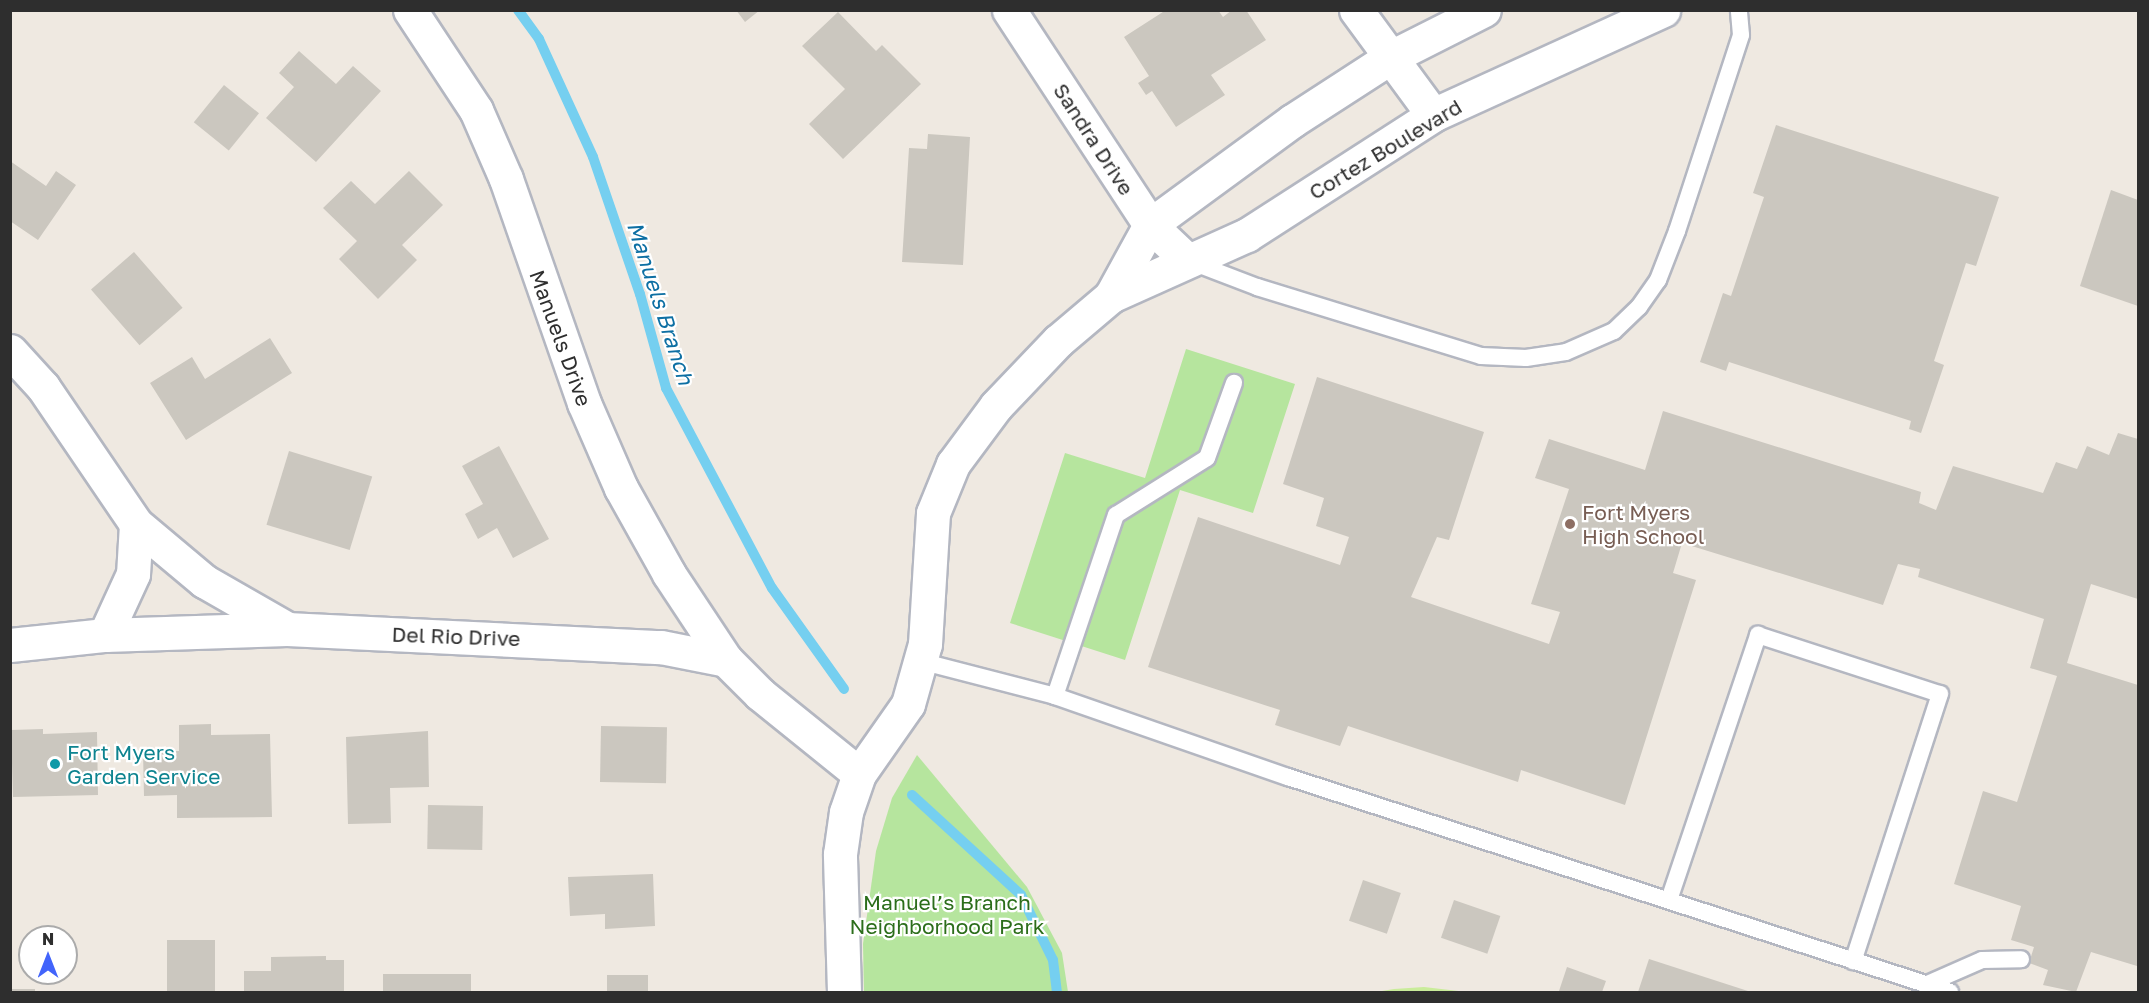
<!DOCTYPE html>
<html>
<head>
<meta charset="utf-8">
<style>
  body { margin:0 }
  #map { position:relative; width:2149px; height:1003px; overflow:hidden; background:#efe9e1; font-family:"Golos Text",sans-serif }
  div>[style] { position:absolute }
  .green>* { inset:0; background:#b6e59e }
  .pitch>* { inset:0; background:#c9ec9a }
  .stream>* { height:10px; margin:-5px; padding:0 5px; transform-origin:5px; border-radius:5px; background:#75cff0 }
  .building>* { inset:0; background:#cbc7bf; transform-origin:0 0 }
  .roads { filter:drop-shadow(2px 0 #b4b7c1) drop-shadow(-2px 0 #b4b7c1) drop-shadow(0 2px #b4b7c1) drop-shadow(0 -2px #b4b7c1) }
  .service>* { height:16px; margin:-8px; padding:0 8px; transform-origin:8px; border-radius:8px; background:#fff }
  .minor>* { height:33px; margin:-16.5px; padding:0 16.5px; transform-origin:16.5px; border-radius:16.5px; background:#fff }
  .dots>* { width:16px; height:16px; translate:-50% -50%; box-sizing:border-box; border:3px solid #fff; border-radius:50% }
  span { translate:-50% -50%; white-space:nowrap; text-align:center; line-height:1.15; -webkit-text-stroke:4.5px #fff; paint-order:stroke }
  .street-label { font-size:21px; color:#2e2e2e }
  .education-label { font-size:21px; color:#785e54 }
  .left { translate:0 -50%; text-align:left }
  .culture-label { font-size:21px; color:#0d838f }
  .park-label { font-size:21px; color:#2c6e1b }
  .water-label { font-size:22px; color:#0d6fa3; font-style:italic }
  .frame { position:absolute; inset:0; border:12px solid #2e2e2e; pointer-events:none }
  .north { position:absolute; left:18px; top:925px; width:60px; height:60px; box-sizing:border-box; background:#fff; border:2px solid #ababab; border-radius:50%; rotate:0deg; font-size:16px; font-weight:700; line-height:24px; text-align:center; color:#2e2e2e }
  .north::after { content:''; display:block; margin:auto; width:21px; height:27px; background:#4264fb; clip-path:polygon(50% 0,100% 100%,50% 72%,0 100%) }
</style>
</head>
<body>
<div id="map">
  <div class="green">
    <div style="clip-path:polygon(1186px 349px,1295px 384px,1253px 513px,1180px 490px,1125px 660px,1010px 623px,1065px 453px,1145px 478px)"></div>
    <div style="clip-path:polygon(917px 755px,1027px 887px,1062px 953px,1068px 992px,864px 992px,863px 944px,876px 851px,892px 798px)"></div>
  </div>
  <div class="pitch">
    <div style="clip-path:polygon(1424px 987px,1467px 992px,1376px 992px,1394px 989px)"></div>
  </div>
  <div class="stream">
    <div style="left:518px;top:10px;width:36px;rotate:54deg"></div>
    <div style="left:539px;top:39px;width:130px;rotate:65.4deg"></div>
    <div style="left:593px;top:157px;width:145px;rotate:71.1deg"></div>
    <div style="left:640px;top:294px;width:98px;rotate:74.5deg"></div>
    <div style="left:666px;top:388px;width:226px;rotate:62.1deg"></div>
    <div style="left:772px;top:588px;width:124px;rotate:54.5deg"></div>
    <div style="left:912px;top:795px;width:148px;rotate:42.5deg"></div>
    <div style="left:1021px;top:895px;width:72px;rotate:63.8deg"></div>
    <div style="left:1053px;top:960px;width:32px;rotate:83deg"></div>
  </div>
  <div class="building">
    <div style="clip-path:polygon(736px 10px,760px 10px,745px 22px)"></div>
    <div style="clip-path:polygon(1166px 10px,1218px 10px,1223px 17px,1232px 10px,1246px 10px,1266px 40px,1211px 75px,1225px 95px,1176px 127px,1152px 91px,1146px 95px,1138px 83px,1149px 76px,1124px 37px)"></div>
    <div style="clip-path:polygon(838px 12px,876px 51px,882px 45px,921px 84px,843px 159px,809px 124px,845px 89px,802px 46px)"></div>
    <div style="clip-path:polygon(299px 51px,336px 84px,353px 66px,381px 91px,316px 162px,266px 118px,294px 87px,279px 73px)"></div>
    <div style="left:224px;top:85px;width:45px;height:48px;rotate:39deg"></div>
    <div style="clip-path:polygon(1776px 125px,1999px 197px,1976px 266px,1966px 263px,1934px 361px,1944px 365px,1921px 433px,1909px 429px,1911px 421px,1729px 362px,1726px 371px,1700px 362px,1723px 293px,1731px 296px,1764px 197px,1753px 193px)"></div>
    <div style="clip-path:polygon(928px 134px,970px 137px,963px 265px,902px 262px,909px 148px,927px 149px)"></div>
    <div style="clip-path:polygon(10px 161px,46px 186px,56px 171px,76px 185px,38px 240px,10px 221px)"></div>
    <div style="clip-path:polygon(409px 171px,443px 205px,402px 245px,417px 260px,378px 299px,339px 259px,357px 241px,323px 208px,351px 181px,375px 204px)"></div>
    <div style="clip-path:polygon(2111px 190px,2138px 200px,2138px 306px,2080px 286px)"></div>
    <div style="left:134px;top:252px;width:74px;height:57px;rotate:49deg"></div>
    <div style="clip-path:polygon(270px 338px,292px 373px,186px 440px,150px 383px,192px 357px,205px 379px)"></div>
    <div style="clip-path:polygon(1317px 377px,1484px 432px,1449px 540px,1437px 537px,1411px 597px,1549px 644px,1560px 612px,1531px 604px,1569px 489px,1535px 478px,1549px 439px,1645px 470px,1663px 411px,1921px 492px,1919px 503px,1936px 510px,1953px 466px,2043px 493px,2056px 462px,2077px 469px,2087px 446px,2109px 455px,2118px 433px,2138px 439px,2138px 599px,2091px 584px,2067px 663px,2138px 685px,2137px 966px,2091px 952px,2076px 992px,2043px 985px,2048px 970px,2029px 963px,2034px 947px,2011px 940px,2021px 906px,1954px 884px,1983px 791px,2017px 802px,2057px 676px,2030px 668px,2044px 619px,1918px 577px,1920px 569px,1898px 564px,1883px 605px,1682px 543px,1673px 573px,1696px 580px,1625px 805px,1521px 770px,1518px 782px,1348px 726px,1340px 746px,1275px 725px,1280px 710px,1148px 667px,1198px 517px,1340px 565px,1349px 537px,1316px 526px,1324px 498px,1283px 484px)"></div>
    <div style="clip-path:polygon(499px 446px,549px 539px,513px 558px,497px 528px,478px 539px,465px 514px,483px 504px,462px 466px)"></div>
    <div style="left:289px;top:451px;width:87px;height:77px;rotate:17deg"></div>
    <div style="clip-path:polygon(211px 724px,211px 735px,270px 734px,272px 817px,177px 818px,177px 795px,144px 796px,143px 752px,179px 751px,179px 725px)"></div>
    <div style="left:601px;top:726px;width:66px;height:56px;rotate:1deg"></div>
    <div style="clip-path:polygon(43px 729px,43px 734px,97px 732px,98px 795px,13px 797px,11px 730px)"></div>
    <div style="clip-path:polygon(428px 731px,429px 787px,390px 788px,391px 823px,348px 824px,346px 737px)"></div>
    <div style="left:428px;top:805px;width:55px;height:44px;rotate:1deg"></div>
    <div style="clip-path:polygon(653px 874px,655px 926px,605px 929px,605px 914px,570px 916px,568px 877px)"></div>
    <div style="left:1363px;top:880px;width:40px;height:43px;rotate:19deg"></div>
    <div style="left:1454px;top:900px;width:49px;height:40px;rotate:19deg"></div>
    <div style="left:167px;top:940px;width:48px;height:52px"></div>
    <div style="clip-path:polygon(326px 956px,326px 960px,344px 960px,344px 992px,244px 992px,244px 971px,271px 971px,271px 957px)"></div>
    <div style="clip-path:polygon(1649px 959px,1751px 992px,1638px 992px)"></div>
    <div style="clip-path:polygon(1567px 967px,1606px 981px,1602px 992px,1559px 991px)"></div>
    <div style="left:383px;top:974px;width:88px;height:18px"></div>
    <div style="left:607px;top:975px;width:41px;height:17px"></div>
    <div style="left:10px;top:989px;width:25px;height:3px"></div>
  </div>
  <div class="roads">
    <div class="service">
      <div style="left:1189px;top:261px;width:73px;rotate:20.9deg"></div>
      <div style="left:1257px;top:287px;width:234px;rotate:17.1deg"></div>
      <div style="left:1481px;top:356px;width:45px;rotate:2.5deg"></div>
      <div style="left:1526px;top:358px;width:40px;rotate:-8.5deg"></div>
      <div style="left:1566px;top:352px;width:52px;rotate:-23.6deg"></div>
      <div style="left:1614px;top:331px;width:35px;rotate:-44deg"></div>
      <div style="left:1639px;top:307px;width:33px;rotate:-55deg"></div>
      <div style="left:1658px;top:280px;width:53px;rotate:-68.8deg"></div>
      <div style="left:1677px;top:231px;width:206px;rotate:-71.9deg"></div>
      <div style="left:1741px;top:35px;width:25px;rotate:-95deg"></div>
      <div style="left:920px;top:661px;width:139px;rotate:14.5deg"></div>
      <div style="left:1055px;top:696px;width:247px;rotate:19.2deg"></div>
      <div style="left:1288px;top:777px;width:696px;rotate:17.99deg"></div>
      <div style="left:1055px;top:696px;width:191px;rotate:-71.4deg"></div>
      <div style="left:1116px;top:515px;width:107px;rotate:-32.1deg"></div>
      <div style="left:1207px;top:458px;width:80px;rotate:-70.2deg"></div>
      <div style="left:1669px;top:900px;width:280px;rotate:-71.4deg"></div>
      <div style="left:1758px;top:635px;width:191px;rotate:18deg"></div>
      <div style="left:1940px;top:694px;width:281px;rotate:108deg"></div>
      <div style="left:1925px;top:985px;width:62px;rotate:-23.7deg"></div>
      <div style="left:1982px;top:960px;width:39px;rotate:-1deg"></div>
    </div>
    <div class="minor">
      <div style="left:410px;top:10px;width:120px;rotate:56.6deg"></div>
      <div style="left:476px;top:110px;width:75px;rotate:66.5deg"></div>
      <div style="left:506px;top:179px;width:237px;rotate:70.8deg"></div>
      <div style="left:584px;top:403px;width:93px;rotate:66.5deg"></div>
      <div style="left:621px;top:488px;width:98px;rotate:60.8deg"></div>
      <div style="left:669px;top:574px;width:103px;rotate:56.5deg"></div>
      <div style="left:1009px;top:10px;width:257px;rotate:56.7deg"></div>
      <div style="left:1150px;top:225px;width:52px;rotate:43.5deg"></div>
      <div style="left:1356px;top:10px;width:130px;rotate:53.7deg"></div>
      <div style="left:1111px;top:296px;width:81px;rotate:-61.2deg"></div>
      <div style="left:1150px;top:225px;width:176px;rotate:-36.2deg"></div>
      <div style="left:1292px;top:121px;width:118px;rotate:-32.9deg"></div>
      <div style="left:1391px;top:57px;width:104px;rotate:-26.8deg"></div>
      <div style="left:10px;top:351px;width:49px;rotate:47.5deg"></div>
      <div style="left:43px;top:387px;width:166px;rotate:55.8deg"></div>
      <div style="left:136px;top:524px;width:50px;rotate:93.4deg"></div>
      <div style="left:133px;top:574px;width:67px;rotate:114.7deg"></div>
      <div style="left:136px;top:524px;width:89px;rotate:40deg"></div>
      <div style="left:204px;top:581px;width:95px;rotate:29.8deg"></div>
      <div style="left:10px;top:645px;width:96px;rotate:-6deg"></div>
      <div style="left:105px;top:635px;width:182px;rotate:-1.9deg"></div>
      <div style="left:287px;top:629px;width:374px;rotate:2.8deg"></div>
      <div style="left:661px;top:647px;width:66px;rotate:11.3deg"></div>
      <div style="left:726px;top:660px;width:48px;rotate:45deg"></div>
      <div style="left:760px;top:694px;width:127px;rotate:38.9deg"></div>
      <div style="left:844px;top:992px;width:138px;rotate:-91.7deg"></div>
      <div style="left:840px;top:854px;width:42px;rotate:-81.9deg"></div>
      <div style="left:846px;top:812px;width:40px;rotate:-71.1deg"></div>
      <div style="left:859px;top:774px;width:85px;rotate:-55deg"></div>
      <div style="left:908px;top:704px;width:62px;rotate:-74.2deg"></div>
      <div style="left:925px;top:644px;width:131px;rotate:-86.5deg"></div>
      <div style="left:933px;top:513px;width:53px;rotate:-67.8deg"></div>
      <div style="left:953px;top:464px;width:72px;rotate:-53.4deg"></div>
      <div style="left:996px;top:406px;width:90px;rotate:-46.4deg"></div>
      <div style="left:1058px;top:341px;width:70px;rotate:-40.3deg"></div>
      <div style="left:1111px;top:296px;width:149px;rotate:-24.2deg"></div>
      <div style="left:1247px;top:235px;width:221px;rotate:-32.8deg"></div>
      <div style="left:1433px;top:115px;width:253px;rotate:-24.5deg"></div>
    </div>
  </div>
  <div class="dots">
    <div style="left:1570px;top:524px;background:#8d6e63"></div>
    <div style="left:55px;top:764px;background:#0f9aa8"></div>
  </div>
  <div class="street-label">
    <span style="left:1094px;top:139px;rotate:57deg">Sandra Drive</span>
    <span style="left:1385px;top:149px;rotate:-31deg">Cortez Boulevard</span>
    <span style="left:561px;top:338px;rotate:70deg">Manuels Drive</span>
    <span style="left:456px;top:636px;rotate:2deg">Del Rio Drive</span>
  </div>
  <div class="education-label">
    <span class="left" style="left:1582px;top:524px">Fort Myers<br>High School</span>
  </div>
  <div class="culture-label">
    <span class="left" style="left:67px;top:764px">Fort Myers<br>Garden Service</span>
  </div>
  <div class="park-label">
    <span style="left:947px;top:914px">Manuel’s Branch<br>Neighborhood Park</span>
  </div>
  <div class="water-label">
    <span style="left:661px;top:303px;rotate:72deg">Manuels Branch</span>
  </div>
  <div class="frame"></div>
  <div class="north">N</div>
</div>
</body>
</html>
